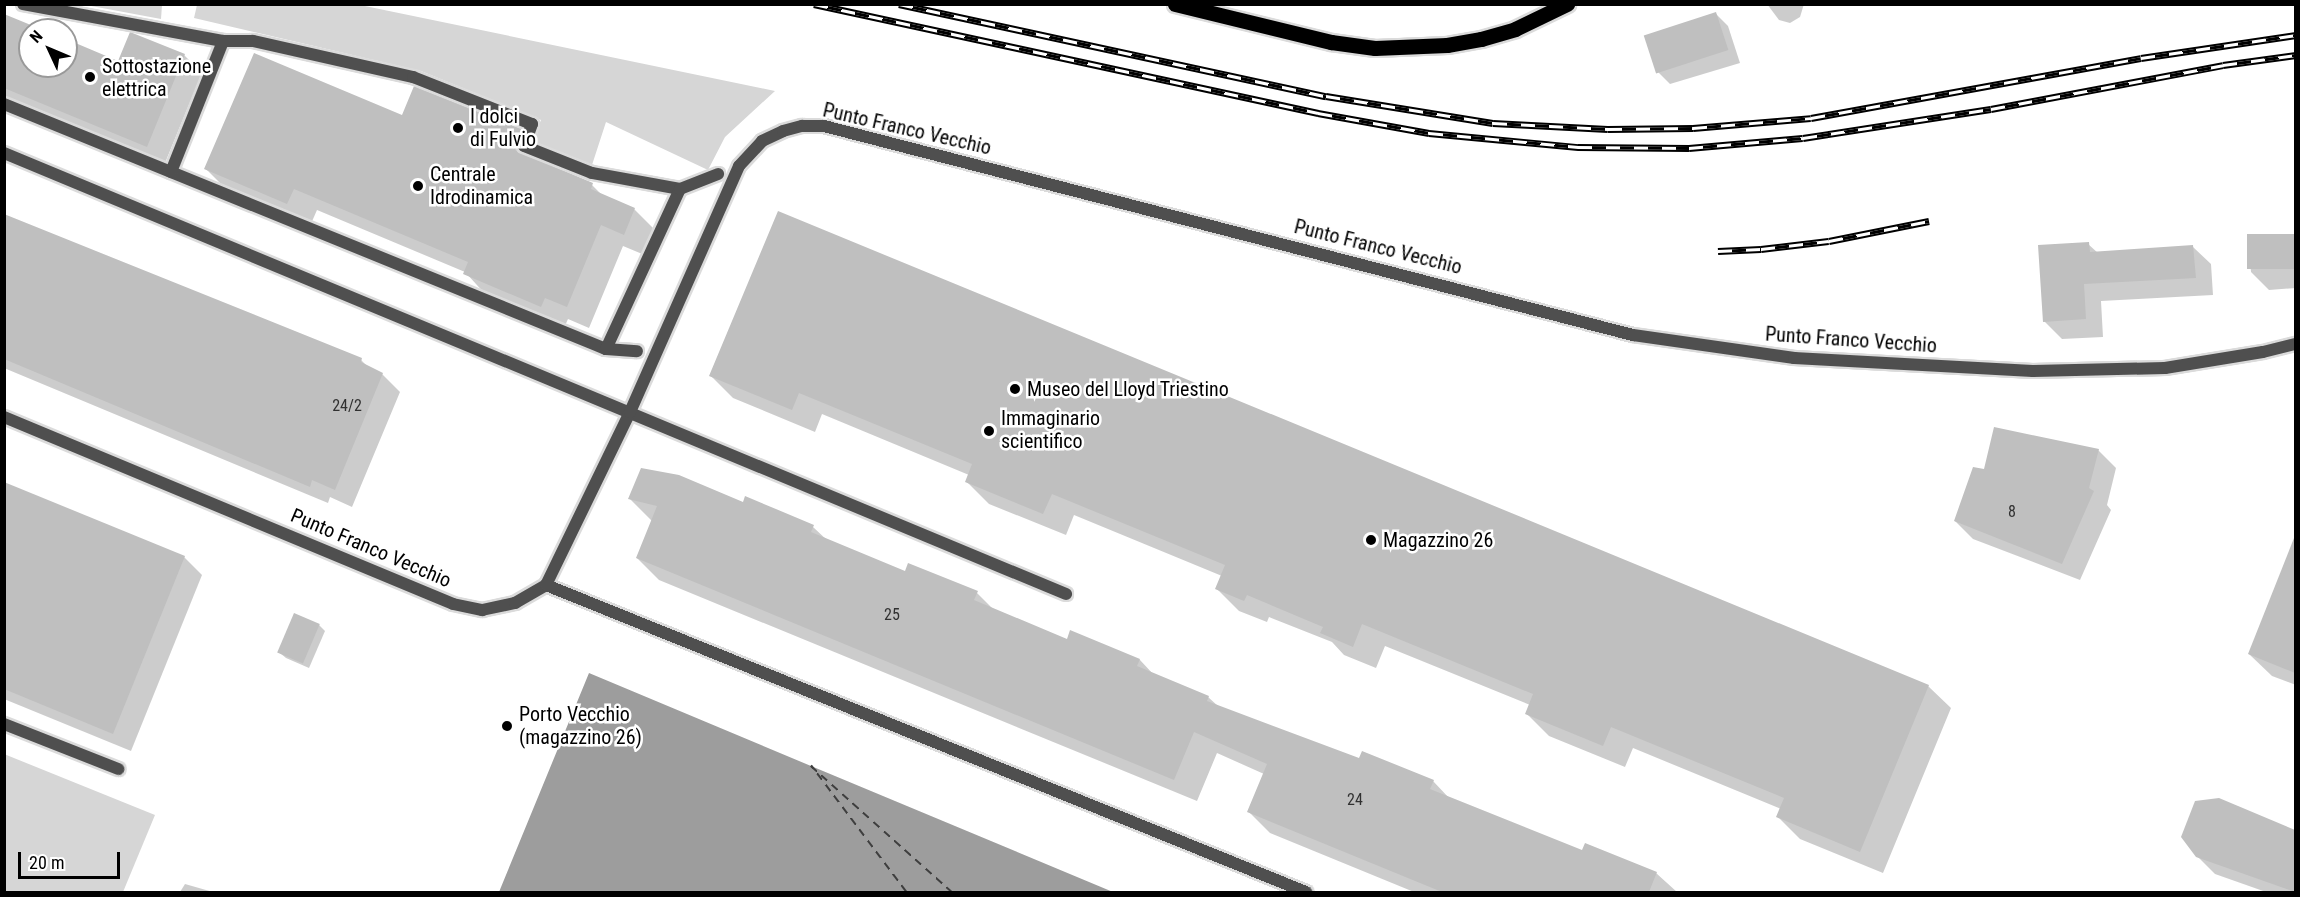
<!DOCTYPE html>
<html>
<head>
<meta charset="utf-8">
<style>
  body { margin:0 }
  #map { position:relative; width:2300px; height:897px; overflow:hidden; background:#fff; font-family:"Roboto Condensed",sans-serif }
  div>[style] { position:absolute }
  .green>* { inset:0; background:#d6d6d6 }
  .water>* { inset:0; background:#9d9d9d }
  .shadow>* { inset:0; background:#0003 }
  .ferry>* { height:1.5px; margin-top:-0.75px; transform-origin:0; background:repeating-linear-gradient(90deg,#3e3e3e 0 8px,transparent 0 14px) }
  .building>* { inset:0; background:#bfbfbf; transform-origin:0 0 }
  .roads { filter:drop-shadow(2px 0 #dbdbdb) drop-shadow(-2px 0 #dbdbdb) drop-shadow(0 2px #dbdbdb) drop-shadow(0 -2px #dbdbdb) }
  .street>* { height:12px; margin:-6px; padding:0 6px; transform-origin:6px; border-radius:6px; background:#4f4f4f }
  .primary>* { height:15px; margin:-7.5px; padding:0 7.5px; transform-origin:7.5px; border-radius:7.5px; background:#000 }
  .rail>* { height:7px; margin-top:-3.5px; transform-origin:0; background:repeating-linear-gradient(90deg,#fff 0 14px,#000 0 28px); box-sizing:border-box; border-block:2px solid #000 }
  .dots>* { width:16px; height:16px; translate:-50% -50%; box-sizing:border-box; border:3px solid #fff; border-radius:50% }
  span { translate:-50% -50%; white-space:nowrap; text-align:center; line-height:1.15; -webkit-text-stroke:5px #fff; paint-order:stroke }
  .number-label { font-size:16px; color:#303030 }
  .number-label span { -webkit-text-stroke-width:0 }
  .poi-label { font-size:20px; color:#000 }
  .left { translate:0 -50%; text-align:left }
  .street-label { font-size:20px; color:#000 }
  .frame { position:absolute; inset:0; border:6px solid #000; pointer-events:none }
  .north { position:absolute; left:18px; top:18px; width:60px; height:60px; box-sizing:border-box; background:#fff; border:2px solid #999; border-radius:50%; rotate:314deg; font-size:16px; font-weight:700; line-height:24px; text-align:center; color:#000 }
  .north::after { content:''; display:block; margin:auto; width:21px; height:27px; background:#000; clip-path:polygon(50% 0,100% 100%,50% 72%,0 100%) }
  .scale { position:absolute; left:18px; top:852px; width:102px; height:27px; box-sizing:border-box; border:3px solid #000; border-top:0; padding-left:8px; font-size:18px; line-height:21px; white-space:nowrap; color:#000; -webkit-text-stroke:4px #fff; paint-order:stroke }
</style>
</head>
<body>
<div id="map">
  <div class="green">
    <div style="clip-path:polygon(86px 5px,162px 4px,162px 5px,161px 19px)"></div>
    <div style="clip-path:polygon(197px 5px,360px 5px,775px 91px,725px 137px,708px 170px,606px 122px,592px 165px,531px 142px,541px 120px,421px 71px,194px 18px)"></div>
    <div style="clip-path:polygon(4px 754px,155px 815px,123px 892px,5px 892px)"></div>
  </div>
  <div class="water">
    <div style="clip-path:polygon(589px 673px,811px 766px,1113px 892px,499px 892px)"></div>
  </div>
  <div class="shadow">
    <div style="clip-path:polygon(1767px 4px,1804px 4px,1800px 17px,1790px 23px,1779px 20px)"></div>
    <div style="clip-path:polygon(1716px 14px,1728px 26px,1740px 63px,1670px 84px,1658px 72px)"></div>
    <div style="clip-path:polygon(4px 16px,39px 30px,30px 30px,30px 66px,66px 66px,66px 41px,119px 63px,184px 55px,202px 73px,165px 163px,4px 97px)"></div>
    <div style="clip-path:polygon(403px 117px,521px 130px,543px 153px,540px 163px,592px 185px,604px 197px,634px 209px,657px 232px,647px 256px,623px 246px,589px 328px,568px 319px,564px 328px,487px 296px,465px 272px,317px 210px,310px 226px,228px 191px,206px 169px)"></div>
    <div style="clip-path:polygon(778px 213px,1928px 686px,1951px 708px,1883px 873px,1800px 839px,1778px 817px,1781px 809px,1633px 748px,1625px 767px,1549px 736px,1527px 714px,1530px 705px,1385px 646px,1376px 668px,1344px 655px,1332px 642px,1269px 617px,1267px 622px,1239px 611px,1217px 589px,1222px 576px,1074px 515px,1066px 535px,989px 504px,966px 481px,969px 475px,822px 414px,815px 432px,733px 398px,711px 376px)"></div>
    <div style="clip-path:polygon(4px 215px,361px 360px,369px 368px,382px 374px,400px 392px,352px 507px,330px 497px,328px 503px,4px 368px)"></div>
    <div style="clip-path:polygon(2296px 235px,2296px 288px,2269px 290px,2251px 272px,2248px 240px)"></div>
    <div style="clip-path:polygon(2088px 244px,2098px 253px,2193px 247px,2211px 264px,2213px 295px,2101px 301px,2103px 337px,2062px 339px,2044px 321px)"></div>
    <div style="clip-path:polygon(2098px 450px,2116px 468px,2107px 505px,2111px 510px,2080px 580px,1973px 539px,1955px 521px,1985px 470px)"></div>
    <div style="clip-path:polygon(4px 484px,184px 557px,202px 575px,131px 751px,4px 699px)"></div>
    <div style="clip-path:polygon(746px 498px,813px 527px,828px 541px,906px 573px,977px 593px,994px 610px,1068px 641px,1071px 632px,1140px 660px,1154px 675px,1208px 697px,1218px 706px,1360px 760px,1433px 781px,1450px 799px,1583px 852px,1656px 873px,1677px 892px,1414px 892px,1270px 833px,1248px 811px,1264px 774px,1217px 753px,1197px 801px,659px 580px,637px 558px,652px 521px,630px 499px,744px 504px)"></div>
    <div style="clip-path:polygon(2296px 538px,2296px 685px,2272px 676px,2249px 654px)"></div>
    <div style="clip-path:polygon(319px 625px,325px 631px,309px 668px,286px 658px,280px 653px)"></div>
    <div style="clip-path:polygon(2219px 800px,2296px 832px,2296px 892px,2266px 892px,2215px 874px,2197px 856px)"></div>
    <div style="clip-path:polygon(185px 884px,213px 892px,180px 892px)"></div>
  </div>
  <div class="ferry">
    <div style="left:906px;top:892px;width:158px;rotate:-127deg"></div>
    <div style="left:811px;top:766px;width:189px;rotate:41.8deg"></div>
  </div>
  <div class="building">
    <div style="left:1716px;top:12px;width:40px;height:76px;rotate:72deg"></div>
    <div style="clip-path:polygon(4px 14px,43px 30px,30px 30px,30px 66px,66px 66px,66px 39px,118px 61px,130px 32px,185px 54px,147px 147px,4px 88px)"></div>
    <div style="clip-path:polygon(254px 53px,402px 115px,414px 86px,522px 129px,515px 150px,593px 183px,591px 189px,635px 208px,624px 235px,601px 225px,567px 307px,545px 298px,541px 307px,463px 274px,468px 262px,294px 189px,287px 204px,204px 169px)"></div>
    <div style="clip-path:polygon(778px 211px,1929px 685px,1860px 852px,1776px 817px,1784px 798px,1611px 727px,1603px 746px,1525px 714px,1533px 694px,1362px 624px,1353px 647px,1320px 633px,1323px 627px,1247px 595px,1244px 601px,1215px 589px,1225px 565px,1052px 494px,1043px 514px,965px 482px,972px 464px,799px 393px,792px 410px,709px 376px)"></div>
    <div style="clip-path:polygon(4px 214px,362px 358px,361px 362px,383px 373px,335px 490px,312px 480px,310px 487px,4px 359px)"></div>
    <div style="left:2295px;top:234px;width:35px;height:48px;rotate:90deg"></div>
    <div style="clip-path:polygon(2089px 242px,2090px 252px,2193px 245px,2196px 278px,2084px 284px,2086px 319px,2043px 322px,2038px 245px)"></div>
    <div style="clip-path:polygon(1994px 427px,2099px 449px,2089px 488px,2094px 491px,2062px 564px,1954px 521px,1973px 467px,1984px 469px)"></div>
    <div style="clip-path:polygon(641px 468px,679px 475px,743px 502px,745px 496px,814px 525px,811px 532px,905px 571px,908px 563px,978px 591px,974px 600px,1067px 639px,1070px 630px,1140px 659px,1137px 666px,1209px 696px,1207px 701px,1359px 758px,1362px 751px,1434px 780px,1430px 789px,1582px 850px,1585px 843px,1657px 872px,1649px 892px,1442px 892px,1247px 812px,1267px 764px,1194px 732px,1174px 780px,636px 558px,657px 506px,628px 499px)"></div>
    <div style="clip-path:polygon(4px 482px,185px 556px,113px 734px,4px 689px)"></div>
    <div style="clip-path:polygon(2294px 538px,2295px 538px,2295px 673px,2248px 654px)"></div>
    <div style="left:294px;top:613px;width:28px;height:43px;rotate:23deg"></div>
    <div style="clip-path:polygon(2219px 798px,2295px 830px,2295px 892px,2196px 857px,2181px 837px,2195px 801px)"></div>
  </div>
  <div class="roads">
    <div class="street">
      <div style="left:23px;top:4px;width:203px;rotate:10.5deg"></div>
      <div style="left:223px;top:41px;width:30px"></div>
      <div style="left:253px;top:41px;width:164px;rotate:12.7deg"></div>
      <div style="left:413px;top:77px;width:128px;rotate:21.6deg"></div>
      <div style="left:532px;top:124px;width:23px;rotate:110deg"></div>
      <div style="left:524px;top:146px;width:73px;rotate:21.7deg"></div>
      <div style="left:592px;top:173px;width:89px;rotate:10.3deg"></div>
      <div style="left:4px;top:104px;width:650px;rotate:22.15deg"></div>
      <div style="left:606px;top:349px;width:31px;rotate:4deg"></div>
      <div style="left:4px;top:153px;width:1150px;rotate:22.55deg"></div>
      <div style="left:171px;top:172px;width:141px;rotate:-68.3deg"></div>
      <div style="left:606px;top:349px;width:176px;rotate:-65.2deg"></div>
      <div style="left:680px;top:189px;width:41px;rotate:-21.5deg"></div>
      <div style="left:4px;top:417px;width:486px;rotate:22.6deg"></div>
      <div style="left:453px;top:604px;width:30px;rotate:12deg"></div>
      <div style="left:482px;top:610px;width:34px;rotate:-12deg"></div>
      <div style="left:515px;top:603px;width:36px;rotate:-30deg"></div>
      <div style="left:546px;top:585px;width:192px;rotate:-64.1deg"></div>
      <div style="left:630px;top:412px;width:269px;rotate:-66.1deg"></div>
      <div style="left:739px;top:166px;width:34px;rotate:-47deg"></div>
      <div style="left:762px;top:141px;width:23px;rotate:-25deg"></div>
      <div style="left:783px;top:131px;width:20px;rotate:-15deg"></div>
      <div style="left:802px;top:126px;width:22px"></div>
      <div style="left:824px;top:126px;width:836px;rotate:14.49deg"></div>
      <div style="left:1633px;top:335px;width:163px;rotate:8.1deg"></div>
      <div style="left:1794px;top:358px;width:239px;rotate:3.1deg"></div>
      <div style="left:2033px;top:371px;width:132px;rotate:-1.3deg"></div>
      <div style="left:2165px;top:368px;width:99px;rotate:-9.3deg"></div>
      <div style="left:2263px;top:352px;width:34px;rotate:-14deg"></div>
      <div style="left:546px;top:585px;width:820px;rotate:22deg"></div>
      <div style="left:4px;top:724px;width:123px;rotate:21.5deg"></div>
    </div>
    <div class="primary">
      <div style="left:1175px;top:4px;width:161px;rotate:13.7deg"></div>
      <div style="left:1331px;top:42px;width:44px;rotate:7.8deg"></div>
      <div style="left:1375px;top:48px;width:72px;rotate:-2.4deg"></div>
      <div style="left:1447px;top:45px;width:35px;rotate:-10deg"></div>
      <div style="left:1481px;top:39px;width:35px;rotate:-16deg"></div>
      <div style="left:1515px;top:29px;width:58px;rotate:-25.7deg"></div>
    </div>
  </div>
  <div class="rail">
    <div style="left:814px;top:4px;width:516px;rotate:12.2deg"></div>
    <div style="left:1318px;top:113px;width:113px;rotate:10.2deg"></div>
    <div style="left:1429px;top:133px;width:150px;rotate:5.4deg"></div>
    <div style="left:1578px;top:147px;width:111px;rotate:0.5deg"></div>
    <div style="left:1689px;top:148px;width:114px;rotate:-5deg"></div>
    <div style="left:1803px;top:138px;width:190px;rotate:-8.8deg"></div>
    <div style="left:1991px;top:109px;width:236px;rotate:-10.7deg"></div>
    <div style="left:2223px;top:65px;width:74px;rotate:-7.8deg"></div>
    <div style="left:899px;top:4px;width:437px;rotate:12.2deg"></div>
    <div style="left:1326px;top:96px;width:169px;rotate:9.2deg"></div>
    <div style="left:1493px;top:123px;width:115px;rotate:3deg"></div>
    <div style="left:1608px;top:129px;width:85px;rotate:-0.7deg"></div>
    <div style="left:1693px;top:128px;width:118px;rotate:-4.8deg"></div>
    <div style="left:1811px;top:118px;width:335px;rotate:-10.3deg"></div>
    <div style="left:2141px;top:58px;width:157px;rotate:-8.4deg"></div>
    <div style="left:1718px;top:251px;width:43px;rotate:-2.7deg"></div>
    <div style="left:1761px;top:249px;width:68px;rotate:-6.7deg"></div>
    <div style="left:1829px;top:241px;width:102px;rotate:-11.3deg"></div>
  </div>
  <div class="dots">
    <div style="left:90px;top:77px;background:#000"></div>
    <div style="left:458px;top:128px;background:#000"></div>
    <div style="left:418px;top:186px;background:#000"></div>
    <div style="left:1015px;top:389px;background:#000"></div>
    <div style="left:989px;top:431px;background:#000"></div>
    <div style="left:1371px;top:540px;background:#000"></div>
    <div style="left:507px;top:726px;background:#000"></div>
  </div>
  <div class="number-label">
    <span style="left:347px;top:406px">24/2</span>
    <span style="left:2012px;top:512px">8</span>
    <span style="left:892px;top:615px">25</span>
    <span style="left:1355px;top:800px">24</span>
  </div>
  <div class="poi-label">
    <span class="left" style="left:102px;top:78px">Sottostazione<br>elettrica</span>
    <span class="left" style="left:470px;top:128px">I dolci<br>di Fulvio</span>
    <span class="left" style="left:430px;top:186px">Centrale<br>Idrodinamica</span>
    <span class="left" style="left:1027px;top:389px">Museo del Lloyd Triestino</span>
    <span class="left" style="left:1001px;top:430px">Immaginario<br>scientifico</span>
    <span class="left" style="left:1383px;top:540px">Magazzino 26</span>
    <span class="left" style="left:519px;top:726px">Porto Vecchio<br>(magazzino 26)</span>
  </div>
  <div class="street-label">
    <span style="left:907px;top:129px;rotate:13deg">Punto Franco Vecchio</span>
    <span style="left:1378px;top:247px;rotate:14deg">Punto Franco Vecchio</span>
    <span style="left:1851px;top:340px;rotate:4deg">Punto Franco Vecchio</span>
    <span style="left:371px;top:548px;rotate:23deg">Punto Franco Vecchio</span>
  </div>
  <div class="frame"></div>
  <div class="north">N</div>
  <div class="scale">20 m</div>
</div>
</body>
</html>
